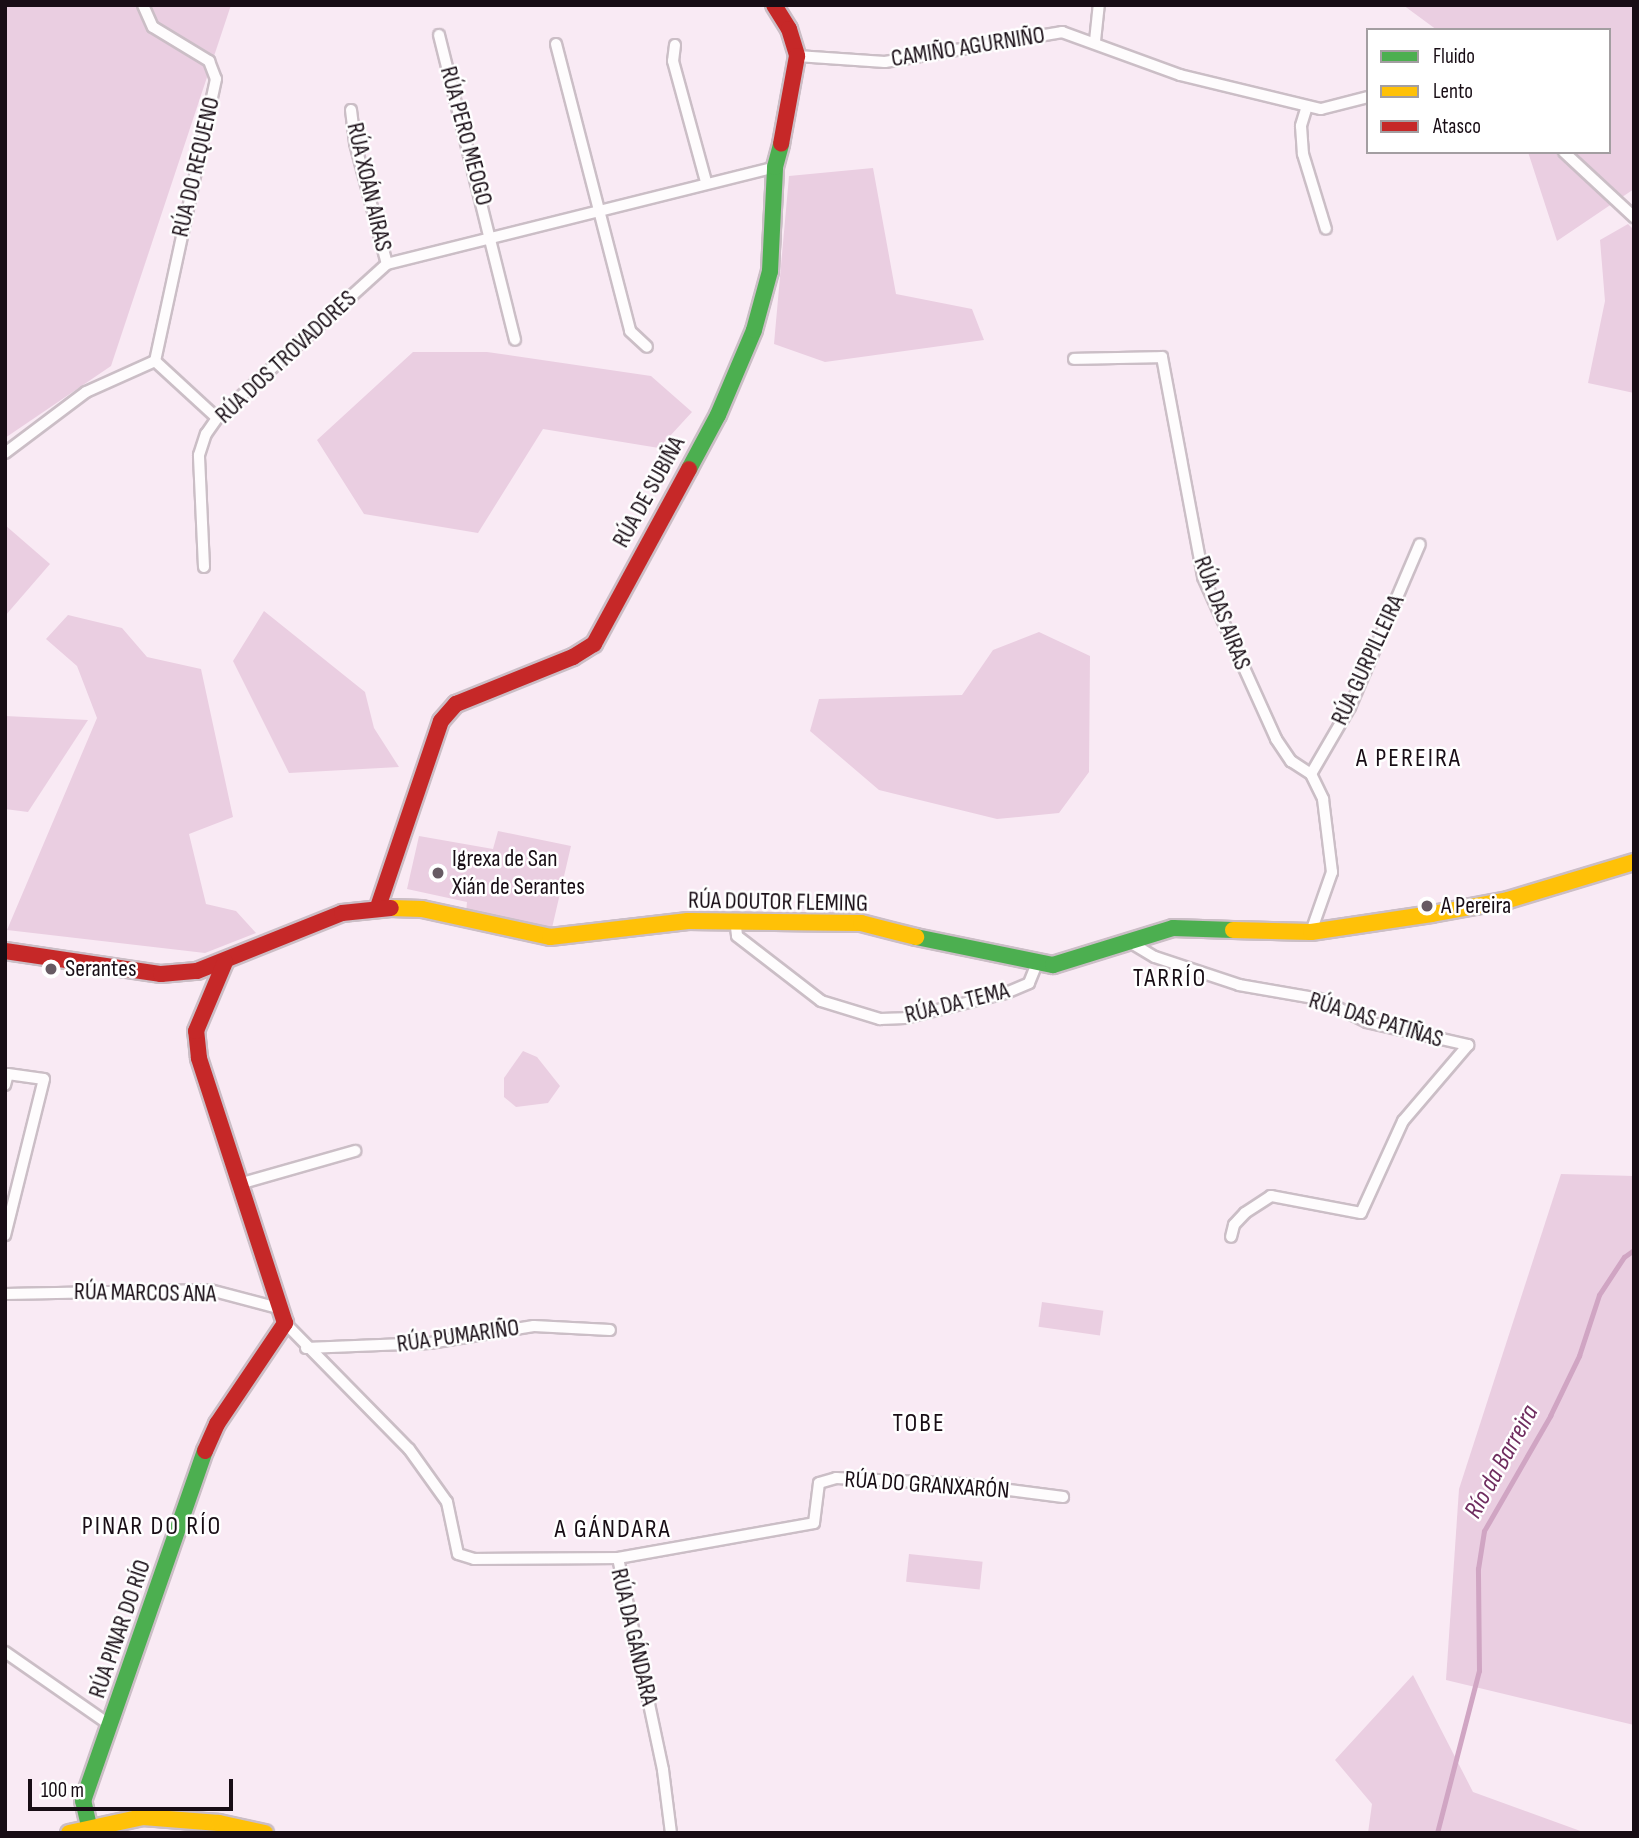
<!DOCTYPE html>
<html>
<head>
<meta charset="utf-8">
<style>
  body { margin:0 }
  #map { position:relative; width:1639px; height:1838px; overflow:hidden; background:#f9eaf4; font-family:"Sofia Sans Condensed",sans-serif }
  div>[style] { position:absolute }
  .green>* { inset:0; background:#eacee1; transform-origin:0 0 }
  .stream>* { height:4.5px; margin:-2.25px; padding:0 2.25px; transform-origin:2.25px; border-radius:2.25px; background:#d0a5c3 }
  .roads { filter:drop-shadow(2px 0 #cbbec6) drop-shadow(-2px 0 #cbbec6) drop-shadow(0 2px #cbbec6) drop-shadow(0 -2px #cbbec6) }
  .street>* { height:10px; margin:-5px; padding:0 5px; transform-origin:5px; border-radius:5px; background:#fefcfd }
  .fast>* { height:16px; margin:-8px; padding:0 8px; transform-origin:8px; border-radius:8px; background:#4caf50 }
  .slow>* { height:16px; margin:-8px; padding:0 8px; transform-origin:8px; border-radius:8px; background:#ffc107 }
  .jam>* { height:16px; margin:-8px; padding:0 8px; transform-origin:8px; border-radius:8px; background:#c62828 }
  .dots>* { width:19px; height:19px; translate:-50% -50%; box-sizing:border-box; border:4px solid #fff; border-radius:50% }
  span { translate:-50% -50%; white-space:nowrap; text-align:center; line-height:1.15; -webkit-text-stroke:5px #fff; paint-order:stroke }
  .street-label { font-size:24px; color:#180d15 }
  .poi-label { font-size:24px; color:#180d15 }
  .left { translate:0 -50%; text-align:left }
  .neighbourhood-label { font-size:26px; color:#180d15; letter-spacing:2px }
  .water-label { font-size:26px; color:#6f2d5f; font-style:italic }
  .frame { position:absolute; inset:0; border:7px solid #180d15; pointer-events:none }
  .legend { position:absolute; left:1366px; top:28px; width:245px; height:126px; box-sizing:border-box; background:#fff; border:2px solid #a39ea1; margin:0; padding:9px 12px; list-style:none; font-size:21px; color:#180d15 }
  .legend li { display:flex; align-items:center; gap:14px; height:35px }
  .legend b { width:35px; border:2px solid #a39ea1 }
  .scale { position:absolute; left:28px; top:1779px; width:205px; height:32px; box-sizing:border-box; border:4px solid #180d15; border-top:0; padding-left:9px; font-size:21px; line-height:24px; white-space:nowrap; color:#180d15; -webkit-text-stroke:5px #fff; paint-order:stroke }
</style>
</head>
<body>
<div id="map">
  <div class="green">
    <div style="clip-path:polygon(5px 5px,231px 5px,111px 366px,5px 438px)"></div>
    <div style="clip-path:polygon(1403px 5px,1634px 5px,1634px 189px,1557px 241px,1528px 152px,1609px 152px,1609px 30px,1437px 30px)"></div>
    <div style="clip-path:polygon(873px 168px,896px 294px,972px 309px,984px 340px,825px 362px,774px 344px,789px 176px)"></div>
    <div style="clip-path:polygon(1628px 224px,1634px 230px,1634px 393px,1588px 383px,1605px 301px,1600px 240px)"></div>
    <div style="clip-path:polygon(413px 352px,487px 352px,651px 376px,692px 412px,659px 448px,543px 429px,478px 533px,364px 514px,317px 440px)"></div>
    <div style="clip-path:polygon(5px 525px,50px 564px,5px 616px)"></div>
    <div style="clip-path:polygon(264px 611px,365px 692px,374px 728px,399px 767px,289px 773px,233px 661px)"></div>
    <div style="clip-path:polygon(68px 615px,122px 628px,147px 657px,201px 669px,233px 817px,189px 834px,206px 904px,236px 911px,256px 933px,205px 953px,7px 930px,97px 718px,77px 666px,46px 639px)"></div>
    <div style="clip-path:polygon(1039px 632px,1090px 656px,1089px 772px,1059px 813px,997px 819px,879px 790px,810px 731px,819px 699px,962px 695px,993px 650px)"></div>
    <div style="clip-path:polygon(5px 716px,88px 720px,28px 812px,5px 809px)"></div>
    <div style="clip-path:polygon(498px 831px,571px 846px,552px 928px,466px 913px,467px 902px,407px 889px,419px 836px,493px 849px)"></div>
    <div style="clip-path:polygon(523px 1051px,537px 1057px,560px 1086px,548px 1103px,516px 1107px,504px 1097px,504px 1078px)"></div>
    <div style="clip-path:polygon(1561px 1174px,1634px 1176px,1634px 1725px,1446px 1680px,1459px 1489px)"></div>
    <div style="left:1042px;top:1302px;width:62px;height:25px;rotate:8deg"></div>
    <div style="left:909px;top:1554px;width:74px;height:28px;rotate:6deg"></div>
    <div style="clip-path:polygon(1413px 1675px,1473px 1792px,1586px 1833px,1368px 1833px,1372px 1804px,1335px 1760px)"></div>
  </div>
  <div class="stream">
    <div style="left:1437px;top:1833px;width:167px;rotate:-75.5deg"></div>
    <div style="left:1479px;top:1671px;width:102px;rotate:-90.6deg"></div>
    <div style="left:1478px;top:1569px;width:38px;rotate:-81deg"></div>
    <div style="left:1484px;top:1531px;width:133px;rotate:-60.1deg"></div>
    <div style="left:1550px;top:1416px;width:67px;rotate:-64.2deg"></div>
    <div style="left:1579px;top:1356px;width:64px;rotate:-71.8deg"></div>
    <div style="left:1599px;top:1295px;width:45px;rotate:-56.7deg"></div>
    <div style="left:1624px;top:1257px;width:12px;rotate:-35deg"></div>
  </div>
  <div class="roads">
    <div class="street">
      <div style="left:143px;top:5px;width:24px;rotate:66deg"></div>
      <div style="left:153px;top:27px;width:66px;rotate:31.3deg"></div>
      <div style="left:209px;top:61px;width:19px;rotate:69deg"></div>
      <div style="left:216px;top:79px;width:289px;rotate:102.2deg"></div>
      <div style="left:439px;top:35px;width:314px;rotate:76deg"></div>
      <div style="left:1095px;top:41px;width:36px;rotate:-84deg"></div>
      <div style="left:556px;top:44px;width:296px;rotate:75.5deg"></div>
      <div style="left:630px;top:331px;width:23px;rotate:43deg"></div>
      <div style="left:675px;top:45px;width:16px;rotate:97deg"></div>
      <div style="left:673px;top:61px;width:125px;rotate:74.7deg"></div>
      <div style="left:797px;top:56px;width:88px;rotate:3.9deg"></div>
      <div style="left:885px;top:62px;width:180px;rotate:-9.6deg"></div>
      <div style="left:1062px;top:32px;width:126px;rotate:20deg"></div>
      <div style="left:1180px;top:75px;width:145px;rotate:13.6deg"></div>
      <div style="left:1321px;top:109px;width:49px;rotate:-14.3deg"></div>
      <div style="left:1307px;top:106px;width:21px;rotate:107deg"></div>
      <div style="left:1301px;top:126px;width:28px;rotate:86deg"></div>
      <div style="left:1303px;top:154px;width:78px;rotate:73deg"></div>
      <div style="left:351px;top:110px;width:33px;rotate:83deg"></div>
      <div style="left:355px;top:143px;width:125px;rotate:75.2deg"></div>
      <div style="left:1564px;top:152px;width:96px;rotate:42.9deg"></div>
      <div style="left:1074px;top:359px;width:88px;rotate:-1.3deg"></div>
      <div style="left:1162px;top:357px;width:224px;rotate:79.4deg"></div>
      <div style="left:1203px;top:577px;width:178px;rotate:65.7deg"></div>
      <div style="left:1276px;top:739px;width:27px;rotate:56deg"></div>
      <div style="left:1291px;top:761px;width:24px;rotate:33deg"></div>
      <div style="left:1311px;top:774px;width:28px;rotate:64deg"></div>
      <div style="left:1323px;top:799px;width:74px;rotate:83deg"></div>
      <div style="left:1332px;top:872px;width:64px;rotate:109.3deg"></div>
      <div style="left:155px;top:361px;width:84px;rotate:42.6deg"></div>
      <div style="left:5px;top:453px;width:101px;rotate:-37deg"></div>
      <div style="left:86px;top:392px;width:76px;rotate:-24.2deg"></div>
      <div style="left:204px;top:567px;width:112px;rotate:-92.6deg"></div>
      <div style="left:199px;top:455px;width:22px;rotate:-72deg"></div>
      <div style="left:206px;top:434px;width:19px;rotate:-55deg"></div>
      <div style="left:217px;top:418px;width:229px;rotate:-42.2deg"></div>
      <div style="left:387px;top:264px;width:400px;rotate:-14deg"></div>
      <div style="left:1311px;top:774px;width:78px;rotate:-59.8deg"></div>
      <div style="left:1350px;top:707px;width:177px;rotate:-66.8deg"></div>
      <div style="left:735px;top:919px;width:17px;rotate:83deg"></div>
      <div style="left:737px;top:936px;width:106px;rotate:37.7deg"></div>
      <div style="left:821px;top:1001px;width:62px;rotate:17deg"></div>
      <div style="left:880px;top:1019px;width:25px;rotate:-2deg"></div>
      <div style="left:905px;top:1018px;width:104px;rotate:-13.9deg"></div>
      <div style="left:1006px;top:993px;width:25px;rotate:-23deg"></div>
      <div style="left:1029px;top:983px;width:22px;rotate:-68deg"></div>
      <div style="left:1128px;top:941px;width:31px;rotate:31deg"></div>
      <div style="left:1155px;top:957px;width:89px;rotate:18.4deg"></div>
      <div style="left:1239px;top:985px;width:82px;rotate:9.8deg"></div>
      <div style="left:1320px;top:999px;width:52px;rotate:26.1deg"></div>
      <div style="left:1367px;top:1022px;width:104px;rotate:12.8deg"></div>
      <div style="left:1468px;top:1045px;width:100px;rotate:130.5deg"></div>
      <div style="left:1403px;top:1121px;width:101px;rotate:114.5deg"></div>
      <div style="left:1361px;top:1213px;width:92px;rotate:-169.3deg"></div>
      <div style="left:1271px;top:1196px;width:31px;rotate:147deg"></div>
      <div style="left:1245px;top:1213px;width:16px;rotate:133deg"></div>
      <div style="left:1234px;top:1225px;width:12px;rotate:104deg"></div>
      <div style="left:5px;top:1085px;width:11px;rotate:-75deg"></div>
      <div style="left:8px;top:1074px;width:36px;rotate:8deg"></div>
      <div style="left:44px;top:1079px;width:161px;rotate:104deg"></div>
      <div style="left:239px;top:1184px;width:121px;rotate:-15.9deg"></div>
      <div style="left:5px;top:1294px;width:205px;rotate:-1.1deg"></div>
      <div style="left:210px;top:1290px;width:74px;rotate:14.8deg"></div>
      <div style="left:285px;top:1323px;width:177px;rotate:45.5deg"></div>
      <div style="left:409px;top:1449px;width:65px;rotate:54.4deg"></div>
      <div style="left:447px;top:1502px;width:53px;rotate:78.1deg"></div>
      <div style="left:458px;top:1554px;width:17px;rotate:17deg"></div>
      <div style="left:474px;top:1559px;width:144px;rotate:-0.4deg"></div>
      <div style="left:618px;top:1558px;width:217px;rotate:78deg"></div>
      <div style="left:663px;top:1770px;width:64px;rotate:82.8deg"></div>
      <div style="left:306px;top:1348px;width:124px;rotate:-2.3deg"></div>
      <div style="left:430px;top:1343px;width:105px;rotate:-9.3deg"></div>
      <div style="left:534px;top:1326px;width:76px;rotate:3deg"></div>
      <div style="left:618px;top:1558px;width:199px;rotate:-10.1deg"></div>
      <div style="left:814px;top:1523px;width:40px;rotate:-82.9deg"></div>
      <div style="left:819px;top:1483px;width:18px;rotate:-16deg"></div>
      <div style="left:836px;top:1478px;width:127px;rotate:2.7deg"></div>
      <div style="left:963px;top:1484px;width:101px;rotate:7.4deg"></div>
      <div style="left:5px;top:1652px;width:128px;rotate:34.8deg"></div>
    </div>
    <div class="fast">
      <div style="left:689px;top:469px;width:61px;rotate:-61.8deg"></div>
      <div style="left:718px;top:415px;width:92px;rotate:-67deg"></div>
      <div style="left:754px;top:330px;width:61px;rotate:-74.8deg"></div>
      <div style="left:770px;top:271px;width:104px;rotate:-87.2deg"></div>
      <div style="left:775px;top:167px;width:24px;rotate:-75deg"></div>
      <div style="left:916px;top:937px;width:140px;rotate:11.6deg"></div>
      <div style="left:1053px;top:965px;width:126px;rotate:-17.1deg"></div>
      <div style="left:1173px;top:928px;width:60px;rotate:1.9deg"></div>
      <div style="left:89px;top:1826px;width:26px;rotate:-103deg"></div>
      <div style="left:83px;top:1801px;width:371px;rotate:-70.8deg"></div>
    </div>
    <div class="slow">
      <div style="left:391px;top:908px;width:31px;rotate:2deg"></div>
      <div style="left:422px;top:909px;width:131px;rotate:12.3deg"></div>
      <div style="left:550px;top:937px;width:139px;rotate:-6.6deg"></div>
      <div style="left:688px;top:921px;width:173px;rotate:0.7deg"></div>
      <div style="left:861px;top:923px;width:57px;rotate:14.3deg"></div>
      <div style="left:1233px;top:930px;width:78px;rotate:1.5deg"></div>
      <div style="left:1311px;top:932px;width:122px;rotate:-8.5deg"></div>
      <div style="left:1432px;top:914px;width:77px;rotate:-10.4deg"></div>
      <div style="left:1508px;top:900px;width:132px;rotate:-16.8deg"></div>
      <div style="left:69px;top:1833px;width:76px;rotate:-12.2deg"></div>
      <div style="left:143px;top:1817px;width:76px;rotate:4.5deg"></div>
      <div style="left:219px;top:1823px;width:47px;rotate:12.3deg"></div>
    </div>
    <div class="jam">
      <div style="left:774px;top:5px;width:28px;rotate:58deg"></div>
      <div style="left:789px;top:29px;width:28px;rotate:73deg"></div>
      <div style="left:797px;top:56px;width:89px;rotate:100.3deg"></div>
      <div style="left:378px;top:907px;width:196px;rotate:-71.3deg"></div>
      <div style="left:441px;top:721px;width:23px;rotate:-49deg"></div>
      <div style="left:456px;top:704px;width:126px;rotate:-21.9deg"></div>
      <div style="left:573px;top:657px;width:25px;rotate:-32deg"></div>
      <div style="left:594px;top:644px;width:199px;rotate:-61.5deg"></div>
      <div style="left:5px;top:951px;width:158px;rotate:8.4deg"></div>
      <div style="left:161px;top:974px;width:36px;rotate:-5deg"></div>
      <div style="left:197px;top:971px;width:156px;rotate:-21.8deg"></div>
      <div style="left:342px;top:913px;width:49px;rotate:-5.8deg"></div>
      <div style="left:205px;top:1451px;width:30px;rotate:-66deg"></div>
      <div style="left:217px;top:1424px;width:122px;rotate:-56deg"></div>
      <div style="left:285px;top:1323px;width:279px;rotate:-108deg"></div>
      <div style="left:199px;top:1058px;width:27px;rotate:-96deg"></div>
      <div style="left:196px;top:1031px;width:75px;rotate:-67.2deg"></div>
    </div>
  </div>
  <div class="dots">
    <div style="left:438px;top:873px;background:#675a63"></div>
    <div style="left:1427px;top:906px;background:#675a63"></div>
    <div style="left:51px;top:969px;background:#675a63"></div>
  </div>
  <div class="street-label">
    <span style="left:968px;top:47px;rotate:-9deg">CAMIÑO AGURNIÑO</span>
    <span style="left:466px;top:136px;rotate:75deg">RÚA PERO MEOGO</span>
    <span style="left:196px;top:167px;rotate:-77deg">RÚA DO REQUENO</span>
    <span style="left:369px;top:187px;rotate:77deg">RÚA XOÁN AIRAS</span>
    <span style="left:286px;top:357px;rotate:-43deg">RÚA DOS TROVADORES</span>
    <span style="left:649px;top:492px;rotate:-61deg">RÚA DE SUBIÑA</span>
    <span style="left:1222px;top:613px;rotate:69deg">RÚA DAS AIRAS</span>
    <span style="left:1368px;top:660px;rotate:-65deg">RÚA GURPILLEIRA</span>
    <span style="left:778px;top:902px;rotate:1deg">RÚA DOUTOR FLEMING</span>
    <span style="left:957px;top:1003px;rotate:-14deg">RÚA DA TEMA</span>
    <span style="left:1376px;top:1020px;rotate:17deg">RÚA DAS PATIÑAS</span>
    <span style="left:145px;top:1293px;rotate:1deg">RÚA MARCOS ANA</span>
    <span style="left:458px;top:1336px;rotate:-8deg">RÚA PUMARIÑO</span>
    <span style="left:927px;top:1485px;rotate:4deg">RÚA DO GRANXARÓN</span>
    <span style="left:120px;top:1629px;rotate:-71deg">RÚA PINAR DO RÍO</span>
    <span style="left:634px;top:1637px;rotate:77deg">RÚA DA GÁNDARA</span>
  </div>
  <div class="poi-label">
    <span class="left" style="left:452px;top:873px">Igrexa de San<br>Xián de Serantes</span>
    <span class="left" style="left:1441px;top:906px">A Pereira</span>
    <span class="left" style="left:65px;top:969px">Serantes</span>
  </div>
  <div class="neighbourhood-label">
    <span style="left:1409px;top:759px">A PEREIRA</span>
    <span style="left:1170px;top:979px">TARRÍO</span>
    <span style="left:919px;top:1424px">TOBE</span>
    <span style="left:152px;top:1527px">PINAR DO RÍO</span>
    <span style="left:613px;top:1530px">A GÁNDARA</span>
  </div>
  <div class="water-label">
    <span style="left:1502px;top:1462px;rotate:-61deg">Río da Barreira</span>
  </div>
  <div class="frame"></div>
  <ul class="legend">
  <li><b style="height:9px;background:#4caf50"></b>Fluido</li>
  <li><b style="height:9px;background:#ffc107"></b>Lento</li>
  <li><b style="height:9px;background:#c62828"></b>Atasco</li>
  </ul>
  <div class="scale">100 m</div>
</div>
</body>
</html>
